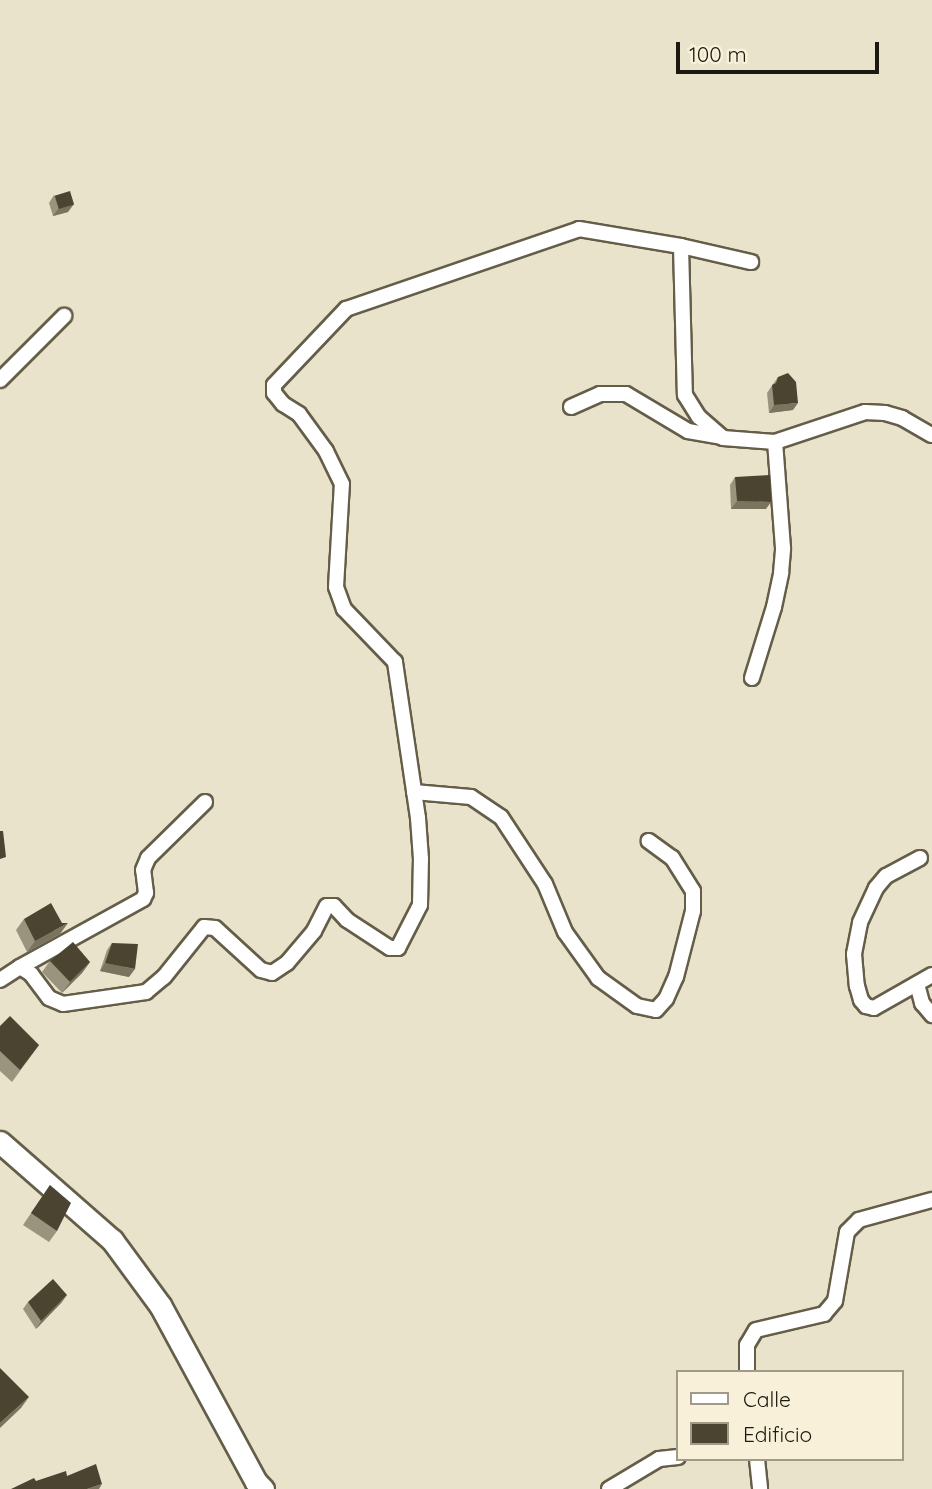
<!DOCTYPE html>
<html>
<head>
<meta charset="utf-8">
<style>
  body { margin:0 }
  #map { position:relative; width:932px; height:1489px; overflow:hidden; background:#eae3cc; font-family:Quicksand,sans-serif }
  div>[style] { position:absolute }
  .roads { filter:drop-shadow(2px 0 #645e49) drop-shadow(-2px 0 #645e49) drop-shadow(0 2px #645e49) drop-shadow(0 -2px #645e49) }
  .street>* { height:14px; margin:-7px; padding:0 7px; transform-origin:7px; border-radius:7px; background:#fff }
  .secondary>* { height:21px; margin:-10.5px; padding:0 10.5px; transform-origin:10.5px; border-radius:10.5px; background:#fff }
  .wall>* { inset:0; background:#9a947e }
  .shaded-wall>* { inset:0; background:#7a745f }
  .building>* { inset:0; background:#4a4430; transform-origin:0 0 }
  span { translate:-50% -50%; white-space:nowrap; text-align:center; line-height:1.15; -webkit-text-stroke:7px #f8f0d9; paint-order:stroke }
  .legend { position:absolute; left:676px; top:1370px; width:228px; height:91px; box-sizing:border-box; background:#f8f0d9; border:2px solid #a09a89; margin:0; padding:9px 12px; list-style:none; font-size:21px; color:#1b1910 }
  .legend li { display:flex; align-items:center; gap:14px; height:35px }
  .legend b { width:35px; border:2px solid #a09a89 }
  .scale { position:absolute; left:676px; top:42px; width:203px; height:32px; box-sizing:border-box; border:4px solid #1b1910; border-top:0; padding-left:9px; font-size:21px; line-height:24px; white-space:nowrap; color:#1b1910; -webkit-text-stroke:5px #f8f0d9; paint-order:stroke }
</style>
</head>
<body>
<div id="map">
  <div class="roads">
    <div class="street">
      <div style="left:681px;top:246px;width:149px;rotate:88.5deg"></div>
      <div style="left:685px;top:395px;width:26px;rotate:58deg"></div>
      <div style="left:699px;top:417px;width:32px;rotate:41deg"></div>
      <div style="left:723px;top:438px;width:52px;rotate:4.4deg"></div>
      <div style="left:775px;top:442px;width:95px;rotate:-18.4deg"></div>
      <div style="left:865px;top:412px;width:20px;rotate:3deg"></div>
      <div style="left:885px;top:413px;width:18px;rotate:16deg"></div>
      <div style="left:902px;top:418px;width:34px;rotate:30deg"></div>
      <div style="left:0;top:380px;width:91px;rotate:-45deg"></div>
      <div style="left:571px;top:407px;width:32px;rotate:-24deg"></div>
      <div style="left:600px;top:394px;width:26px"></div>
      <div style="left:626px;top:394px;width:72px;rotate:30.8deg"></div>
      <div style="left:688px;top:431px;width:35px;rotate:10deg"></div>
      <div style="left:752px;top:678px;width:74px;rotate:-72.8deg"></div>
      <div style="left:774px;top:607px;width:35px;rotate:-78deg"></div>
      <div style="left:781px;top:573px;width:25px;rotate:-85deg"></div>
      <div style="left:783px;top:548px;width:106px;rotate:-94.3deg"></div>
      <div style="left:414px;top:792px;width:57px;rotate:5deg"></div>
      <div style="left:471px;top:797px;width:36px;rotate:34deg"></div>
      <div style="left:501px;top:817px;width:80px;rotate:56.7deg"></div>
      <div style="left:545px;top:884px;width:52px;rotate:67.4deg"></div>
      <div style="left:565px;top:932px;width:57px;rotate:54.3deg"></div>
      <div style="left:598px;top:978px;width:48px;rotate:35.7deg"></div>
      <div style="left:637px;top:1006px;width:19px;rotate:12deg"></div>
      <div style="left:656px;top:1010px;width:15px;rotate:-48deg"></div>
      <div style="left:666px;top:999px;width:24px;rotate:-66deg"></div>
      <div style="left:676px;top:977px;width:68px;rotate:-75.6deg"></div>
      <div style="left:693px;top:911px;width:20px;rotate:-90deg"></div>
      <div style="left:693px;top:891px;width:39px;rotate:-122deg"></div>
      <div style="left:672px;top:858px;width:29px;rotate:-144deg"></div>
      <div style="left:920px;top:858px;width:38px;rotate:152deg"></div>
      <div style="left:886px;top:876px;width:16px;rotate:130deg"></div>
      <div style="left:876px;top:888px;width:38px;rotate:115deg"></div>
      <div style="left:860px;top:923px;width:32px;rotate:101deg"></div>
      <div style="left:854px;top:954px;width:32px;rotate:85deg"></div>
      <div style="left:857px;top:986px;width:15px;rotate:74deg"></div>
      <div style="left:861px;top:1000px;width:8px;rotate:50deg"></div>
      <div style="left:866px;top:1006px;width:8px;rotate:14deg"></div>
      <div style="left:874px;top:1008px;width:67px;rotate:-29.6deg"></div>
      <div style="left:20px;top:967px;width:141px;rotate:-28.9deg"></div>
      <div style="left:143px;top:899px;width:7px;rotate:-63deg"></div>
      <div style="left:146px;top:893px;width:23px;rotate:-97deg"></div>
      <div style="left:143px;top:870px;width:13px;rotate:-67deg"></div>
      <div style="left:148px;top:858px;width:80px;rotate:-44.5deg"></div>
      <div style="left:0;top:980px;width:24px;rotate:-33deg"></div>
      <div style="left:20px;top:967px;width:13px;rotate:32deg"></div>
      <div style="left:31px;top:974px;width:30px;rotate:53deg"></div>
      <div style="left:49px;top:998px;width:15px;rotate:23deg"></div>
      <div style="left:63px;top:1004px;width:84px;rotate:-8.2deg"></div>
      <div style="left:146px;top:992px;width:23px;rotate:-40deg"></div>
      <div style="left:164px;top:977px;width:64px;rotate:-51.3deg"></div>
      <div style="left:204px;top:927px;width:11px;rotate:5deg"></div>
      <div style="left:215px;top:928px;width:62px;rotate:42.4deg"></div>
      <div style="left:261px;top:970px;width:11px;rotate:15deg"></div>
      <div style="left:272px;top:973px;width:18px;rotate:-34deg"></div>
      <div style="left:287px;top:963px;width:42px;rotate:-49.8deg"></div>
      <div style="left:314px;top:931px;width:28px;rotate:-63deg"></div>
      <div style="left:327px;top:906px;width:7px"></div>
      <div style="left:334px;top:906px;width:19px;rotate:47deg"></div>
      <div style="left:347px;top:920px;width:51px;rotate:33.1deg"></div>
      <div style="left:390px;top:948px;width:8px"></div>
      <div style="left:398px;top:948px;width:48px;rotate:-62.9deg"></div>
      <div style="left:420px;top:905px;width:46px;rotate:-88.8deg"></div>
      <div style="left:421px;top:859px;width:41px;rotate:-94.2deg"></div>
      <div style="left:418px;top:818px;width:158px;rotate:-98.4deg"></div>
      <div style="left:395px;top:662px;width:74px;rotate:-133.9deg"></div>
      <div style="left:344px;top:609px;width:23px;rotate:-110deg"></div>
      <div style="left:336px;top:587px;width:103px;rotate:-86.7deg"></div>
      <div style="left:342px;top:484px;width:37px;rotate:-116deg"></div>
      <div style="left:326px;top:451px;width:46px;rotate:-126.1deg"></div>
      <div style="left:299px;top:414px;width:19px;rotate:-148deg"></div>
      <div style="left:283px;top:404px;width:14px;rotate:-129deg"></div>
      <div style="left:274px;top:393px;width:8px;rotate:-90deg"></div>
      <div style="left:274px;top:385px;width:105px;rotate:-46.5deg"></div>
      <div style="left:346px;top:309px;width:246px;rotate:-18.9deg"></div>
      <div style="left:579px;top:229px;width:103px;rotate:9.5deg"></div>
      <div style="left:681px;top:246px;width:72px;rotate:12.9deg"></div>
      <div style="left:917px;top:984px;width:20px;rotate:75deg"></div>
      <div style="left:922px;top:1003px;width:16px;rotate:50deg"></div>
      <div style="left:747px;top:1372px;width:27px;rotate:-90deg"></div>
      <div style="left:747px;top:1345px;width:17px;rotate:-59deg"></div>
      <div style="left:756px;top:1330px;width:70px;rotate:-13.2deg"></div>
      <div style="left:824px;top:1314px;width:17px;rotate:-50deg"></div>
      <div style="left:835px;top:1301px;width:70px;rotate:-80.1deg"></div>
      <div style="left:847px;top:1232px;width:17px;rotate:-45deg"></div>
      <div style="left:859px;top:1220px;width:76px;rotate:-15.3deg"></div>
      <div style="left:757px;top:1459px;width:30px;rotate:84deg"></div>
      <div style="left:609px;top:1489px;width:58px;rotate:-31deg"></div>
      <div style="left:659px;top:1459px;width:19px;rotate:-6deg"></div>
    </div>
    <div class="secondary">
      <div style="left:0;top:1142px;width:149px;rotate:41.2deg"></div>
      <div style="left:112px;top:1240px;width:81px;rotate:53.6deg"></div>
      <div style="left:160px;top:1305px;width:201px;rotate:61.5deg"></div>
      <div style="left:256px;top:1482px;width:10px;rotate:45deg"></div>
    </div>
  </div>
  <div class="wall">
    <div style="clip-path:polygon(54px 195px,68px 212px,53px 216px,49px 203px)"></div>
    <div style="clip-path:polygon(778px 377px,793px 410px,769px 413px,767px 393px)"></div>
    <div style="clip-path:polygon(735px 477px,766px 509px,731px 509px,730px 485px)"></div>
    <div style="clip-path:polygon(24px 919px,60px 934px,27px 952px,16px 930px)"></div>
    <div style="clip-path:polygon(112px 943px,129px 977px,100px 971px,107px 950px)"></div>
    <div style="clip-path:polygon(50px 961px,90px 962px,82px 973px,62px 993px,42px 972px)"></div>
    <div style="clip-path:polygon(0 1026px,39px 1045px,12px 1082px,0 1071px)"></div>
    <div style="clip-path:polygon(50px 1185px,57px 1231px,49px 1242px,23px 1225px)"></div>
    <div style="clip-path:polygon(28px 1302px,62px 1302px,36px 1329px,23px 1309px)"></div>
  </div>
  <div class="shaded-wall">
    <div style="clip-path:polygon(74px 204px,68px 212px,53px 216px,58px 209px)"></div>
    <div style="clip-path:polygon(798px 403px,793px 410px,769px 413px,774px 405px)"></div>
    <div style="clip-path:polygon(737px 501px,771px 502px,766px 509px,731px 509px)"></div>
    <div style="clip-path:polygon(68px 923px,60px 934px,27px 952px,35px 941px)"></div>
    <div style="clip-path:polygon(90px 962px,82px 973px,62px 993px,70px 982px)"></div>
    <div style="clip-path:polygon(105px 963px,135px 969px,129px 977px,100px 971px)"></div>
    <div style="clip-path:polygon(67px 1295px,62px 1302px,36px 1329px,41px 1321px)"></div>
    <div style="clip-path:polygon(29px 1397px,21px 1408px,0 1428px,0 1423px)"></div>
    <div style="clip-path:polygon(102px 1484px,99px 1489px,87px 1489px)"></div>
  </div>
  <div class="building">
    <div style="left:70px;top:191px;width:14px;height:16px;rotate:73deg"></div>
    <div style="clip-path:polygon(788px 373px,796px 382px,798px 403px,774px 405px,772px 385px,776px 383px,778px 377px)"></div>
    <div style="clip-path:polygon(770px 475px,771px 502px,737px 501px,735px 477px)"></div>
    <div style="clip-path:polygon(0 831px,3px 831px,6px 857px,0 859px)"></div>
    <div style="clip-path:polygon(51px 903px,62px 923px,68px 923px,35px 941px,24px 919px)"></div>
    <div style="clip-path:polygon(73px 942px,90px 962px,70px 982px,50px 961px)"></div>
    <div style="clip-path:polygon(112px 943px,138px 944px,135px 969px,105px 963px)"></div>
    <div style="clip-path:polygon(10px 1016px,39px 1045px,20px 1070px,0 1051px,0 1026px)"></div>
    <div style="clip-path:polygon(50px 1185px,71px 1203px,57px 1231px,31px 1213px)"></div>
    <div style="clip-path:polygon(53px 1279px,67px 1295px,41px 1321px,28px 1302px)"></div>
    <div style="clip-path:polygon(0 1368px,29px 1397px,0 1423px)"></div>
    <div style="clip-path:polygon(96px 1464px,102px 1484px,87px 1489px,11px 1489px,34px 1478px,36px 1481px,66px 1471px,67px 1476px)"></div>
  </div>
  <ul class="legend">
  <li><b style="height:9px;background:#fff"></b>Calle</li>
  <li><b style="height:19px;background:#4a4430"></b>Edificio</li>
  </ul>
  <div class="scale">100 m</div>
</div>
</body>
</html>
